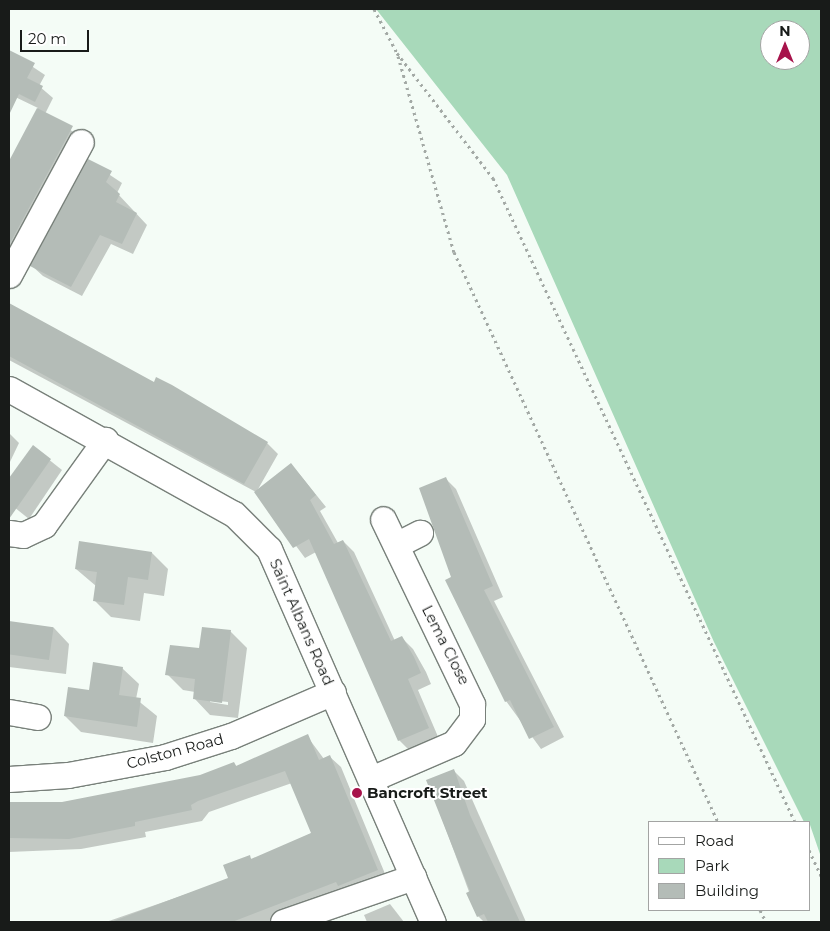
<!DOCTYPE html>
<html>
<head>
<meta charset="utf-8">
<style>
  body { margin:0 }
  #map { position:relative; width:830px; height:931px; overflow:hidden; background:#f4fcf6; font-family:Montserrat,sans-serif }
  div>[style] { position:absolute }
  .green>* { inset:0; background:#a8d9ba }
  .shadow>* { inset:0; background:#0003 }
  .building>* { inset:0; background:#b4bcb7; transform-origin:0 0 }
  .path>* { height:3px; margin-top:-1.5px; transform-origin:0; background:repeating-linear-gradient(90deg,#a3a9a5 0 2.5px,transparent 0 6.5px) }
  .roads { filter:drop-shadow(1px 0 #78807a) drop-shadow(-1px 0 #78807a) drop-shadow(0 1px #78807a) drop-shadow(0 -1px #78807a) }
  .minor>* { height:25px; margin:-12.5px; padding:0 12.5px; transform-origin:12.5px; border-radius:12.5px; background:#fff }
  .dots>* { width:14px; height:14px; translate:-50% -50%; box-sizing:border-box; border:2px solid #fff; border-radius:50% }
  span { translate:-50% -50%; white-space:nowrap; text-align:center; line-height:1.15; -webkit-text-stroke:4px #fff; paint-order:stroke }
  .street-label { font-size:15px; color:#181b19 }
  .poi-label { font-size:15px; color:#181b19; font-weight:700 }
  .left { translate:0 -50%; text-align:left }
  .frame { position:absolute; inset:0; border:10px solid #181b19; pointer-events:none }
  .legend { position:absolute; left:648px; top:821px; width:162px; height:90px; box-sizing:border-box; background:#fff; border:1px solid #a3a4a3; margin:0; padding:6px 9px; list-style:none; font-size:15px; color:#181b19 }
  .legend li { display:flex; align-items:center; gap:10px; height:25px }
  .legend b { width:25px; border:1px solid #a3a4a3 }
  .north { position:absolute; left:760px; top:20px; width:50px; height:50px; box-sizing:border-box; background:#fff; border:1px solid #a3a4a3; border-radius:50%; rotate:0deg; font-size:14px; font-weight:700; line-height:20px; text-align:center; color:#181b19 }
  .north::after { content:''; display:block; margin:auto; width:18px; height:22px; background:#a7134b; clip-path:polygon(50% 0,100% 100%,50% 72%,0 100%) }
  .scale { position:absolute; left:20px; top:30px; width:69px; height:22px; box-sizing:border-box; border:2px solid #181b19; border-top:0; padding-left:6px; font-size:15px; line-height:18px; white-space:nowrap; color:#181b19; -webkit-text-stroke:4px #fff; paint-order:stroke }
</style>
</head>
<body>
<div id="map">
  <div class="green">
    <div style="clip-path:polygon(evenodd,376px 9px,821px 9px,821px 857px,809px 822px,804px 822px,714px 642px,507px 175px,376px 9px,770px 30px,800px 30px,800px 60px,770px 60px,770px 30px)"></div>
  </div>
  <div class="shadow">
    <div style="clip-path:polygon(9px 51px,45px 75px,39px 86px,53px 98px,45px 114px,83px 138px,9px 263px,9px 169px,38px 108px,9px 94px)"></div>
    <div style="clip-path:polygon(89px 161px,122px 183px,117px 193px,147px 225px,133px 254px,111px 244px,82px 296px,43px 276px,32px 266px)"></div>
    <div style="clip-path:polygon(9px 306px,267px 443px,278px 454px,257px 491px,291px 465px,301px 476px,326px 507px,320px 511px,338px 543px,343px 541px,354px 552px,395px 641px,402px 638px,413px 649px,426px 672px,431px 684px,418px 690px,439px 739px,410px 751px,399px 740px,316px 552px,305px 558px,256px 492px,9px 360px)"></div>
    <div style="clip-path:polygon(9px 433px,19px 443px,9px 464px)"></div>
    <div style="clip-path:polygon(33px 447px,62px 470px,29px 519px,9px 503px,9px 480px)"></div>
    <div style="clip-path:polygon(445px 478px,456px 489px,503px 597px,494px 601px,564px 737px,541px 749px,506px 701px,453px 577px)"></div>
    <div style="clip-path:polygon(80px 543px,152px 553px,168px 569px,164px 596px,144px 593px,140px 621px,111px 617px,94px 600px,96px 586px,76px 569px)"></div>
    <div style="clip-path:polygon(9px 622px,54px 628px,69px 644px,66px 674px,9px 667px)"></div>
    <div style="clip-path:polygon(evenodd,203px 628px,231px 632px,247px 648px,238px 718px,210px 715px,194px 698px,195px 692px,183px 690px,167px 674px,200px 650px,203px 628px,210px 700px,228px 702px,228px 705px,210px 702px,210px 700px)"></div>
    <div style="clip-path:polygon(122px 668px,139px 684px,136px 699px,157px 716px,153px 743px,81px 732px,65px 716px)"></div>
    <div style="clip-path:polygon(307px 736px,324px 759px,330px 757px,341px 767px,388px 881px,270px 922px,106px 922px,230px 879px,249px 857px,253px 860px,312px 833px,292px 783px,209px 812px,202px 821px,145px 832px,146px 837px,81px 849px,9px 852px,9px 813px,200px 776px,234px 763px,237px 767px)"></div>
    <div style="clip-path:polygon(453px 770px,464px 781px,526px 922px,484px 922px,478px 916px,428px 781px)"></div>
    <div style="clip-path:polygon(390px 904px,404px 922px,367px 922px,364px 915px)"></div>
  </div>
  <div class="building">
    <div style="clip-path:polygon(9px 50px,35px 63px,27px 78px,43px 86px,35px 102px,19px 94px,9px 115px)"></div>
    <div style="clip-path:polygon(37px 108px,73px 126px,9px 245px,9px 161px)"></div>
    <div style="clip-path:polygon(88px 159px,112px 171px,106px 182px,120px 194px,116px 202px,137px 213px,122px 244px,100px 235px,71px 287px,30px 266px)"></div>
    <div style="clip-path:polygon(9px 303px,154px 382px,156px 377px,172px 385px,268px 442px,244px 484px,9px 356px)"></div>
    <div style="clip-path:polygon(33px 445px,51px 459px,9px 519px,9px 478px)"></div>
    <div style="clip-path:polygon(291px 463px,316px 495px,310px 500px,334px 544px,343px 540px,391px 641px,402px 636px,414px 657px,421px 673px,408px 679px,429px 728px,398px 741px,309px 539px,293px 548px,254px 492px)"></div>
    <div style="clip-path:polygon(446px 477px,493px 586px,484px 590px,554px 727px,529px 739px,510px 700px,505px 702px,445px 580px,451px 577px,419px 488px)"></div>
    <div style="clip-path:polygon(79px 541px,152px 552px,148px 580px,128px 577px,124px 605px,93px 601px,97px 572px,75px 569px)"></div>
    <div style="left:9px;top:621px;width:45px;height:33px;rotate:8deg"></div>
    <div style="clip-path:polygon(202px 627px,231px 630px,222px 703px,193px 699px,195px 679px,165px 675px,170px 645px,199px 648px)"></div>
    <div style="clip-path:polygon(93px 662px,123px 667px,119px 695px,141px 698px,137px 727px,64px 716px,68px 687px,89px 690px)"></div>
    <div style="clip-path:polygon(308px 734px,319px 760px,330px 755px,378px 870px,338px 886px,336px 882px,232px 922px,111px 922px,228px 878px,223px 865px,250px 855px,251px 859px,311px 833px,285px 771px,198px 801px,191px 805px,192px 810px,135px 822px,135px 826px,69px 839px,9px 838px,9px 802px,62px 802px,200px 775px,234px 762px,236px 766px)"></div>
    <div style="clip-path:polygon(454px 769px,470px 815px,520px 922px,488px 922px,484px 914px,477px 917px,466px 893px,470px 891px,426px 780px)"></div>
  </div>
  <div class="path">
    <div style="left:374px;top:9px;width:50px;rotate:62.4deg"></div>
    <div style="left:397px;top:53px;width:158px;rotate:52.5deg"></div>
    <div style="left:493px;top:178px;width:711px;rotate:64.88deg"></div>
    <div style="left:398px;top:56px;width:204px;rotate:74.1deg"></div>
    <div style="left:454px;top:252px;width:628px;rotate:65.15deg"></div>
    <div style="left:809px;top:850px;width:29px;rotate:65deg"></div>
    <div style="left:760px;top:910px;width:13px;rotate:63deg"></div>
  </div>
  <div class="roads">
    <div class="minor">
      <div style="left:9px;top:275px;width:151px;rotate:-61.6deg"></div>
      <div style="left:9px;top:389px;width:257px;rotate:29.1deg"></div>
      <div style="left:234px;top:514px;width:49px;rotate:45deg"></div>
      <div style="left:269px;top:549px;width:407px;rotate:66.3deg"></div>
      <div style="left:9px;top:533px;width:14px;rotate:8deg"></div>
      <div style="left:23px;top:535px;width:23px;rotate:-25deg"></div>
      <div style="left:44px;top:525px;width:105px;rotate:-54.3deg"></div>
      <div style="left:396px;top:545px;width:27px;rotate:-27deg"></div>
      <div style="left:9px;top:712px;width:29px;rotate:10deg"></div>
      <div style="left:9px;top:779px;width:59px;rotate:-3.9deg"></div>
      <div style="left:68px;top:775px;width:99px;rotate:-10.5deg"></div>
      <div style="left:165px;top:757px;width:69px;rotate:-17.7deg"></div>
      <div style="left:231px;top:736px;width:111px;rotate:-23.3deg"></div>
      <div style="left:371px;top:779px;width:90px;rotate:-23.4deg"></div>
      <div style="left:454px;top:743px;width:30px;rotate:-53deg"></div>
      <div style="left:472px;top:719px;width:15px;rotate:-90deg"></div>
      <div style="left:472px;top:704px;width:205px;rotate:-115.7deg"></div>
      <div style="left:283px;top:922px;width:138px;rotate:-19.1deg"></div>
    </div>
  </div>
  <div class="dots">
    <div style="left:357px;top:793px;background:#a7134b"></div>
  </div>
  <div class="street-label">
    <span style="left:302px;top:622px;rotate:66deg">Saint Albans Road</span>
    <span style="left:446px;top:645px;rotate:63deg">Lema Close</span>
    <span style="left:175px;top:751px;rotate:-15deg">Colston Road</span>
  </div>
  <div class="poi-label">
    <span class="left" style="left:367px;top:793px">Bancroft Street</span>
  </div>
  <div class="frame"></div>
  <ul class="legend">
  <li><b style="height:6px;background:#fff"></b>Road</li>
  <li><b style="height:14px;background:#a8d9ba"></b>Park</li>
  <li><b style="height:14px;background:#b4bcb7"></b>Building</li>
  </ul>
  <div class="north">N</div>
  <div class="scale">20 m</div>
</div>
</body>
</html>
